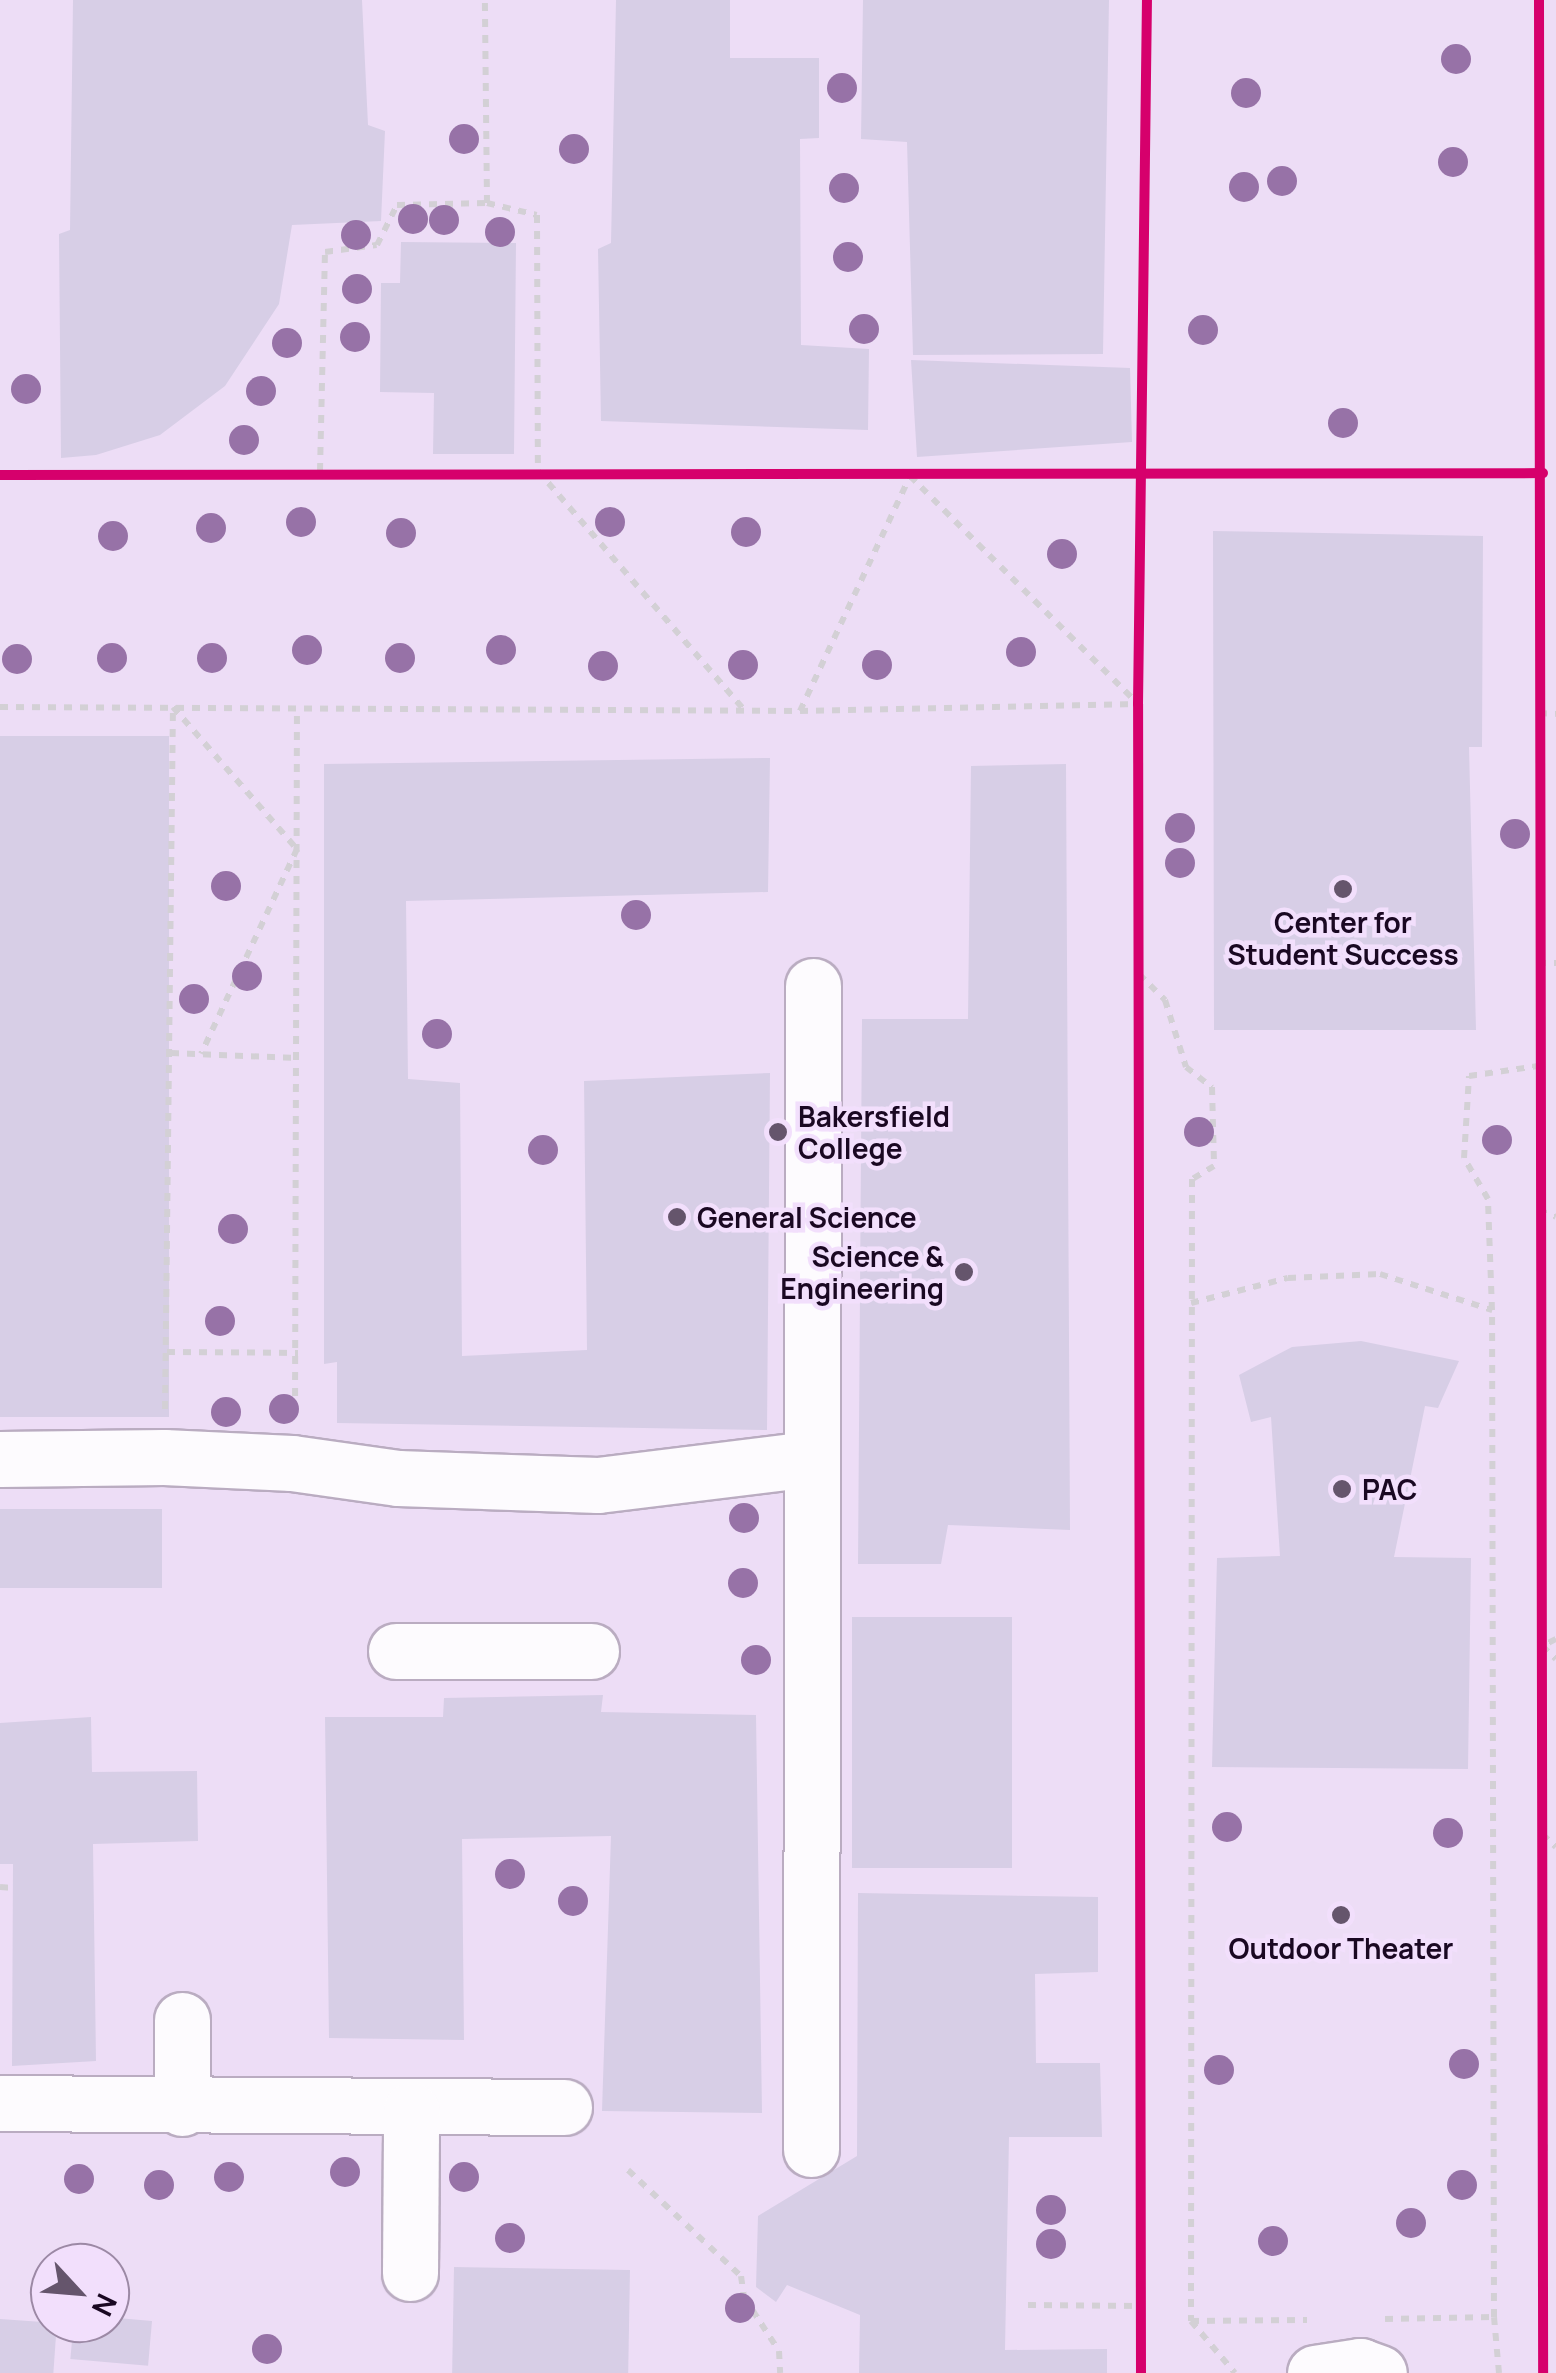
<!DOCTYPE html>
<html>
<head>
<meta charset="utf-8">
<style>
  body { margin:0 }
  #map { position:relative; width:1556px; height:2373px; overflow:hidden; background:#f0e5f6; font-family:Manrope,sans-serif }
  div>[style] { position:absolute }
  .built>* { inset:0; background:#edddf6 }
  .building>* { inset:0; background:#d7cee6; transform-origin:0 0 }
  .path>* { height:6px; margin-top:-3px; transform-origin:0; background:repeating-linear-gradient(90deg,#d3d0d5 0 8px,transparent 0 16px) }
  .roads { filter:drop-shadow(2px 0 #baacc1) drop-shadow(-2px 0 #baacc1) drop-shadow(0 2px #baacc1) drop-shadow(0 -2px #baacc1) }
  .minor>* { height:55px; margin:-27.5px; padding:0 27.5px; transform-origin:27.5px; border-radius:27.5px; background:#fdfbfe }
  .cycleway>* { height:10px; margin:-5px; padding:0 5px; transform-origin:5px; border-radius:5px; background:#d6006c }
  .trees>* { width:30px; height:30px; margin:-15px; border-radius:50%; background:#9772a7 }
  .dots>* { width:28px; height:28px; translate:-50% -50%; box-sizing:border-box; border:5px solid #f2dffc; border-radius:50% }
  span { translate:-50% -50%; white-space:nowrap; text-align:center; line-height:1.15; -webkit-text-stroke:9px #f2dffc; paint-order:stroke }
  .poi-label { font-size:28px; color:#1a0822; font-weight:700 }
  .left { translate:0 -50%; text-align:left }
  .right { translate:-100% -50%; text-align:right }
  .north { position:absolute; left:30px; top:2243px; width:100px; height:100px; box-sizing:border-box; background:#f2dffc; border:2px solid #9c89a5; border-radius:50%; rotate:116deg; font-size:28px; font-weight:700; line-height:40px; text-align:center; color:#1a0822 }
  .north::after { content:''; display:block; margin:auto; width:35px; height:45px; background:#65556c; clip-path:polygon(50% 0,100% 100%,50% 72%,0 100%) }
</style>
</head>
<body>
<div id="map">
  <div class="built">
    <div style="clip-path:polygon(evenodd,0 0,1556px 0,1556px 2373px,0 2373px,0 0,50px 2263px,110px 2263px,110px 2323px,50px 2323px,50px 2263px)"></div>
  </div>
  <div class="building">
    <div style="clip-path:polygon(73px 0,362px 0,368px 125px,385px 131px,381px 221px,292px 225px,279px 304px,225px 386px,160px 435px,96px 455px,61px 458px,59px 234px,70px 230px)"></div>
    <div style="clip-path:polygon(616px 0,730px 0,730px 58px,819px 58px,819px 138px,800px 139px,801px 345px,869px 349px,868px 430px,601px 421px,598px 249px,611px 243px)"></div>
    <div style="clip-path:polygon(863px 0,1109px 0,1103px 354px,913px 355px,907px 142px,861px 139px)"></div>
    <div style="clip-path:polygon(401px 242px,516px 243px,514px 454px,433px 454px,434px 393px,380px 392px,381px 283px,400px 283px)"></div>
    <div style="clip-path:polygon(911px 360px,1130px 368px,1132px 442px,917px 457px)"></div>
    <div style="clip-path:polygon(1213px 531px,1483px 536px,1482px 747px,1469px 747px,1476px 1030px,1214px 1030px)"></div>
    <div style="left:0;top:736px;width:169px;height:681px"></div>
    <div style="clip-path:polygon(770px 758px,768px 892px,406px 901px,408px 1079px,460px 1083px,462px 1356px,587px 1350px,584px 1081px,770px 1073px,767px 1430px,337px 1423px,337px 1362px,324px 1364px,324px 764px)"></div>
    <div style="clip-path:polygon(1066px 764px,1070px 1530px,948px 1525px,941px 1564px,858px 1564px,862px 1019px,968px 1019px,971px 766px)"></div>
    <div style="clip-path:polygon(1361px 1341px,1459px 1361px,1438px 1408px,1425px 1406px,1394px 1557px,1471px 1558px,1468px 1769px,1212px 1767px,1217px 1558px,1280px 1556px,1271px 1417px,1251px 1422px,1239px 1375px,1292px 1347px)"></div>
    <div style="left:0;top:1509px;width:162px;height:79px"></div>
    <div style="left:852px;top:1617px;width:160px;height:251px"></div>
    <div style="clip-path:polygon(603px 1695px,601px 1712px,756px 1715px,762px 2113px,602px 2111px,611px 1836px,462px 1839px,464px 2040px,329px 2038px,325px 1717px,443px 1717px,444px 1698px)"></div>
    <div style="clip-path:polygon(91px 1717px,92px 1772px,197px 1771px,198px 1841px,93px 1844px,96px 2061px,12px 2066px,13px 1864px,0 1864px,0 1723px)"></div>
    <div style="clip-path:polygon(858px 1893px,1098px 1897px,1098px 1972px,1035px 1974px,1036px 2063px,1100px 2063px,1102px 2137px,1009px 2137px,1005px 2350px,1107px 2349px,1107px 2373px,859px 2373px,860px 2315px,787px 2285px,776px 2302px,756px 2287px,758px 2216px,857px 2156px)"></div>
    <div style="left:454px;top:2267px;width:176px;height:106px;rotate:1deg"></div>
    <div style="left:0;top:2319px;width:57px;height:54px;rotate:4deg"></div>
    <div style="left:152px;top:2321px;width:45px;height:78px;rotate:95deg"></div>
  </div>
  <div class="path">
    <div style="left:487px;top:203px;width:51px;rotate:13.5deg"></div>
    <div style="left:537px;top:215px;width:256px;rotate:89.8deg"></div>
    <div style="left:538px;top:471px;width:317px;rotate:49.2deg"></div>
    <div style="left:320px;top:471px;width:219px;rotate:-88.7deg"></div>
    <div style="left:325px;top:252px;width:52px;rotate:-7.7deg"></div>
    <div style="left:377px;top:245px;width:45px;rotate:-63.4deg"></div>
    <div style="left:397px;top:205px;width:90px;rotate:-1.3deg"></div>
    <div style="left:487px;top:203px;width:203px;rotate:-90.6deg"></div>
    <div style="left:0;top:707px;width:800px;rotate:0.29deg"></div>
    <div style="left:800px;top:711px;width:338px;rotate:-1.2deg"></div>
    <div style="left:173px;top:707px;width:189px;rotate:48.9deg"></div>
    <div style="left:297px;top:849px;width:226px;rotate:115.1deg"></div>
    <div style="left:800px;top:711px;width:259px;rotate:-64.9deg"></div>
    <div style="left:910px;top:476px;width:321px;rotate:45deg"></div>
    <div style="left:1539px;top:713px;width:17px;rotate:3deg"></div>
    <div style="left:1538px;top:963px;width:18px"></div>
    <div style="left:1139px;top:974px;width:37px;rotate:45deg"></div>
    <div style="left:1165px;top:1000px;width:70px;rotate:72.6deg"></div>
    <div style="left:1186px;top:1067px;width:33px;rotate:38deg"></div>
    <div style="left:1212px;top:1087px;width:79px;rotate:88.5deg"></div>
    <div style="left:1214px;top:1166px;width:26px;rotate:149deg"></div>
    <div style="left:1192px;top:1179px;width:1142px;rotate:90.05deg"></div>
    <div style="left:1191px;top:2321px;width:68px;rotate:49.8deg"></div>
    <div style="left:171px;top:1053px;width:126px;rotate:2.3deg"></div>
    <div style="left:1539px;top:1210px;width:18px;rotate:22deg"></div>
    <div style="left:1191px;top:1303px;width:100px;rotate:-14.5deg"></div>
    <div style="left:1288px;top:1278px;width:92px;rotate:-2.5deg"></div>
    <div style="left:1380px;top:1274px;width:118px;rotate:17.8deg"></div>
    <div style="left:167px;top:1352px;width:131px;rotate:0.4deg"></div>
    <div style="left:165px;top:1409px;width:703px;rotate:-89.35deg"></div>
    <div style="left:295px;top:1412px;width:702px;rotate:-89.84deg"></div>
    <div style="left:1556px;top:1639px;width:16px;rotate:153deg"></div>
    <div style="left:1542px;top:1646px;width:19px;rotate:43deg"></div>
    <div style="left:1542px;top:1834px;width:19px;rotate:43deg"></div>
    <div style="left:0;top:1887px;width:13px;rotate:4deg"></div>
    <div style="left:1540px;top:2148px;width:16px;rotate:-4deg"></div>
    <div style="left:628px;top:2170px;width:155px;rotate:43.2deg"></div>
    <div style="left:741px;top:2276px;width:21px;rotate:82deg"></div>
    <div style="left:744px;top:2297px;width:64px;rotate:57.1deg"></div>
    <div style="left:779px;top:2351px;width:22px;rotate:87deg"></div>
    <div style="left:1028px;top:2305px;width:112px;rotate:0.5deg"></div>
    <div style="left:1385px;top:2319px;width:109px;rotate:-1.1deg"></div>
    <div style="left:1191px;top:2321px;width:116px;rotate:-0.5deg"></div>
    <div style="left:1499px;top:2373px;width:56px;rotate:-95.1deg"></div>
    <div style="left:1494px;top:2317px;width:1007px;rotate:-90.11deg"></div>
    <div style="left:1492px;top:1310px;width:111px;rotate:-92.1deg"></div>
    <div style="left:1488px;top:1199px;width:48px;rotate:-120.3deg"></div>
    <div style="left:1464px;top:1158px;width:82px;rotate:-86.5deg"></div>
    <div style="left:1469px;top:1076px;width:70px;rotate:-8.2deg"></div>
  </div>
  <div class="roads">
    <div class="minor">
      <div style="left:0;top:1459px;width:164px;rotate:-0.7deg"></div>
      <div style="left:164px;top:1457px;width:128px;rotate:2.7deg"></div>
      <div style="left:292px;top:1463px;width:107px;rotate:8.1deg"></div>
      <div style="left:398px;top:1478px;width:200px;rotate:2deg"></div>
      <div style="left:598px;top:1485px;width:214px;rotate:-7deg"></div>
      <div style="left:396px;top:1651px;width:195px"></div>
      <div style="left:182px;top:2020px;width:88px;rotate:90deg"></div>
      <div style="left:0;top:2103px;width:564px;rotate:0.41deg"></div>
      <div style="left:811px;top:2149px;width:1163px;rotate:-89.9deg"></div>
      <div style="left:410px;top:2273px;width:163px;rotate:-89.6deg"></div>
      <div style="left:1315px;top:2373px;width:46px;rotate:-8.8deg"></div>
      <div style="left:1360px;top:2366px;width:20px;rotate:20deg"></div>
    </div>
  </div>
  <div class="cycleway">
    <div style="left:1539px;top:0;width:2373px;rotate:89.9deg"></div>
    <div style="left:0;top:475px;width:1543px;rotate:-0.07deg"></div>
    <div style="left:1141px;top:2373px;width:1669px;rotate:-90.1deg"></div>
    <div style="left:1138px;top:704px;width:704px;rotate:-89.27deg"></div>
  </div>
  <div class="trees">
    <div style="left:1456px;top:59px"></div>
    <div style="left:842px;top:88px"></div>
    <div style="left:1246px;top:93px"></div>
    <div style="left:464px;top:139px"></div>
    <div style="left:574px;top:149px"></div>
    <div style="left:1453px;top:162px"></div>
    <div style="left:1282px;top:181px"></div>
    <div style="left:1244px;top:187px"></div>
    <div style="left:844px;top:188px"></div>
    <div style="left:413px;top:219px"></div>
    <div style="left:444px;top:220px"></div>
    <div style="left:500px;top:232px"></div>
    <div style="left:356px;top:235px"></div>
    <div style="left:848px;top:257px"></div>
    <div style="left:357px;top:289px"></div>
    <div style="left:864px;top:329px"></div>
    <div style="left:1203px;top:330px"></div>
    <div style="left:355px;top:337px"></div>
    <div style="left:287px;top:343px"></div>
    <div style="left:26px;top:389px"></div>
    <div style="left:261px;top:391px"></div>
    <div style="left:1343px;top:423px"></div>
    <div style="left:244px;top:440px"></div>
    <div style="left:301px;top:522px"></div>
    <div style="left:610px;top:522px"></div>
    <div style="left:211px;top:528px"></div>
    <div style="left:746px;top:532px"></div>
    <div style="left:401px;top:533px"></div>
    <div style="left:113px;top:536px"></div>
    <div style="left:1062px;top:554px"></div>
    <div style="left:307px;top:650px"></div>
    <div style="left:501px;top:650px"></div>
    <div style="left:1021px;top:652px"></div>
    <div style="left:112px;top:658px"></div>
    <div style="left:212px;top:658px"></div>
    <div style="left:400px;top:658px"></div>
    <div style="left:17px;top:659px"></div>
    <div style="left:743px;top:665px"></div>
    <div style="left:877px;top:665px"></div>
    <div style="left:603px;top:666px"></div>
    <div style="left:1180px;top:828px"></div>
    <div style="left:1515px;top:834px"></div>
    <div style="left:1180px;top:863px"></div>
    <div style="left:226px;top:886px"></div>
    <div style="left:636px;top:915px"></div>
    <div style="left:247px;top:976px"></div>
    <div style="left:194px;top:999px"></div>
    <div style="left:437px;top:1034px"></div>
    <div style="left:1199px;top:1132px"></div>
    <div style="left:1497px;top:1140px"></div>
    <div style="left:543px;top:1150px"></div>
    <div style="left:233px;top:1229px"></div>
    <div style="left:220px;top:1321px"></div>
    <div style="left:284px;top:1409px"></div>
    <div style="left:226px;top:1412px"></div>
    <div style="left:744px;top:1518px"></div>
    <div style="left:743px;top:1583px"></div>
    <div style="left:756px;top:1660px"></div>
    <div style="left:1227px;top:1827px"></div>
    <div style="left:1448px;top:1833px"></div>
    <div style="left:510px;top:1874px"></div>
    <div style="left:573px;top:1901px"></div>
    <div style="left:1464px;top:2064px"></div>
    <div style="left:1219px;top:2070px"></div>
    <div style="left:345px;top:2172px"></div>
    <div style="left:229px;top:2177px"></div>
    <div style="left:464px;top:2177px"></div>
    <div style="left:79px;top:2179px"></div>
    <div style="left:159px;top:2185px"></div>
    <div style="left:1462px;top:2185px"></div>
    <div style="left:1051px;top:2210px"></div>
    <div style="left:1411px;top:2223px"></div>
    <div style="left:510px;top:2238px"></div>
    <div style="left:1273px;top:2241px"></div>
    <div style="left:1051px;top:2244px"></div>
    <div style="left:740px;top:2308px"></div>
    <div style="left:267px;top:2349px"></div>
  </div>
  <div class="dots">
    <div style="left:1343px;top:889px;background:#65556c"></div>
    <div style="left:778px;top:1132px;background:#65556c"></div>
    <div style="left:677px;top:1217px;background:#65556c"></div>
    <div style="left:964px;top:1272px;background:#65556c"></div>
    <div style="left:1342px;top:1489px;background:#65556c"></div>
    <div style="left:1341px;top:1915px;background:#65556c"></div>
  </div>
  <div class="poi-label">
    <span style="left:1343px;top:938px">Center for<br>Student Success</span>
    <span class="left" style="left:798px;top:1132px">Bakersfield<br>College</span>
    <span class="left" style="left:697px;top:1217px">General Science</span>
    <span class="right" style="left:944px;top:1272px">Science &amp;<br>Engineering</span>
    <span class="left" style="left:1362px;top:1489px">PAC</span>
    <span style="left:1341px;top:1948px">Outdoor Theater</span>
  </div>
  <div class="north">N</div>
</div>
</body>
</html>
